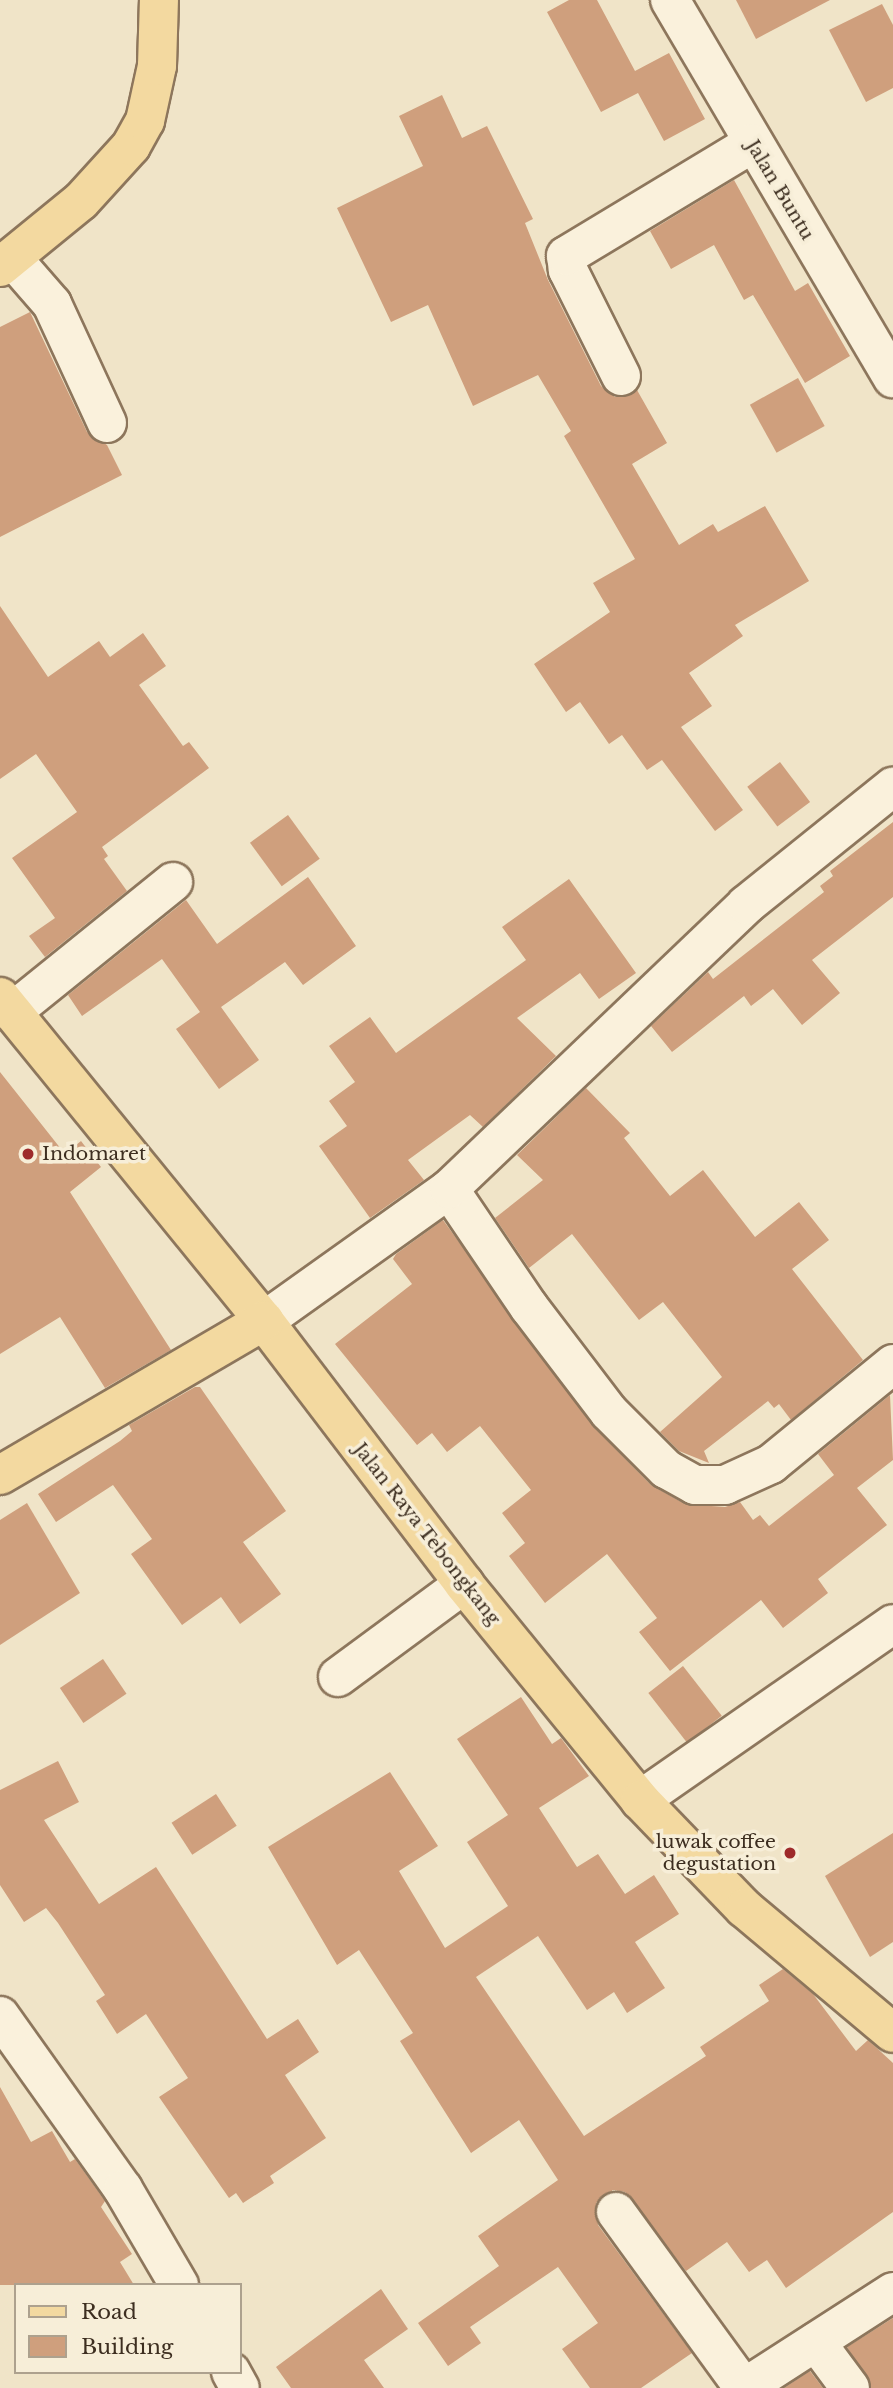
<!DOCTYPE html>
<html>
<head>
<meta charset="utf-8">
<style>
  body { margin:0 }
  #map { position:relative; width:893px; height:2388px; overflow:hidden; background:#f0e4c8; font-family:"Libre Baskerville",serif }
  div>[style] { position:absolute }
  .building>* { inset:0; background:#cf9f7d; transform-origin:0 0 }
  .roads { filter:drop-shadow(2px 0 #8d765c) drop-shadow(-2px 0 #8d765c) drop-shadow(0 2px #8d765c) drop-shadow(0 -2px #8d765c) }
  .minor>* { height:38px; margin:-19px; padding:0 19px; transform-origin:19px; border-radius:19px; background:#faf1dc }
  .major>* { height:38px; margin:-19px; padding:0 19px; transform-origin:19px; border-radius:19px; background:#f3d9a0 }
  .dots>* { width:19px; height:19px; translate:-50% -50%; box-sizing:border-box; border:4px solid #f7eed8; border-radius:50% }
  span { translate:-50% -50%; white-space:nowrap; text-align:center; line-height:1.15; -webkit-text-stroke:7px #f7eed8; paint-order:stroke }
  .street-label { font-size:19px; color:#3d2e20 }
  .poi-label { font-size:19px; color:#3d2e20 }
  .left { translate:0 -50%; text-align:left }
  .right { translate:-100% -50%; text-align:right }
  .legend { position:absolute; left:14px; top:2283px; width:228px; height:91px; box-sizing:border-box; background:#f7eed8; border:2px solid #ada18e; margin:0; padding:9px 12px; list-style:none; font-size:21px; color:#3d2e20 }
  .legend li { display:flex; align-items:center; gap:14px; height:35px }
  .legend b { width:35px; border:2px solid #ada18e }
</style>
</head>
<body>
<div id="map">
  <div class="building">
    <div style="clip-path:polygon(569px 0,597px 0,635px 71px,669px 53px,705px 119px,664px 141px,638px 93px,601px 112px,547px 12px)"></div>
    <div style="clip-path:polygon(736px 0,830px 0,756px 39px)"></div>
    <div style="clip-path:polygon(882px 4px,893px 25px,893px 88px,866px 102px,829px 30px)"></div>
    <div style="clip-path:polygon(442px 95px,462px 138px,487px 126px,533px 219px,525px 223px,548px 280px,601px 386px,615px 397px,637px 390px,667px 443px,632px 464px,679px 545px,713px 524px,718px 532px,765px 506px,809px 581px,735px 625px,743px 636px,689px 673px,712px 706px,681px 727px,743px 810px,715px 831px,662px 760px,647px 770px,622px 735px,609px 744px,580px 702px,566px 712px,534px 664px,610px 612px,593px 583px,635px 559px,564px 436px,571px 431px,538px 375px,473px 406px,428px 305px,391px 322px,337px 208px,423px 166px,399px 116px)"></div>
    <div style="clip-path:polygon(734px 180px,795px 291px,808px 283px,850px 356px,805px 383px,753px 295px,744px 300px,714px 245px,671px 269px,650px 231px)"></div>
    <div style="clip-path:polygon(30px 312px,87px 432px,107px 445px,122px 475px,0 537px,0 327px)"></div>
    <div style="left:798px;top:378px;width:55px;height:55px;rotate:61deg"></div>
    <div style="clip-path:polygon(0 606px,48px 677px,99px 641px,110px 657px,143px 633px,166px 666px,139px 685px,183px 746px,189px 742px,209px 768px,102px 847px,108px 856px,104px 859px,127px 891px,45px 957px,29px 936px,55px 918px,12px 858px,77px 812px,36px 754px,0 779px)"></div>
    <div style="left:780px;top:762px;width:50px;height:41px;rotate:53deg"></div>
    <div style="left:288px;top:815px;width:54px;height:47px;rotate:54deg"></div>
    <div style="clip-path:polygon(893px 822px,893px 897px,812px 960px,840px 993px,802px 1025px,773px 989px,751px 1006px,744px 996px,672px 1052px,651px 1026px,708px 972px,713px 979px,824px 892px,820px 886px,833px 876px,830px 871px)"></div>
    <div style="clip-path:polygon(308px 877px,356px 946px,303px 985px,285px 962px,221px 1007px,259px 1060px,219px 1089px,176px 1029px,200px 1012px,162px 959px,82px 1016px,68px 995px,186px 900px,217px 944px)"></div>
    <div style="clip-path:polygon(569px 879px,636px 973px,599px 999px,580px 973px,517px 1018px,556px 1056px,483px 1127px,470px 1115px,408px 1160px,424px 1180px,370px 1218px,319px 1146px,347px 1126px,329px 1101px,355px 1082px,329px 1046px,370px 1017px,396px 1053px,526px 960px,502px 927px)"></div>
    <div style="clip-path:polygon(0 1072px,65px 1154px,81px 1141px,101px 1167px,70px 1192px,171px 1350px,105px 1388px,60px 1317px,0 1354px)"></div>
    <div style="clip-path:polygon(586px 1088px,630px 1133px,624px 1138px,670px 1196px,703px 1170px,755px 1237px,799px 1202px,829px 1240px,792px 1269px,863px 1360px,791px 1420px,779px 1404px,774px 1408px,768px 1401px,704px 1451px,709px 1463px,679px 1451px,660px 1432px,722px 1377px,663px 1302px,639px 1320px,572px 1234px,529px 1268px,495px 1218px,543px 1180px,517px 1155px)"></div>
    <div style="clip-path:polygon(443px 1220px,592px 1425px,651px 1485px,685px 1504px,725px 1507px,740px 1502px,753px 1520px,760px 1515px,769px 1526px,834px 1475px,818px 1454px,890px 1395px,893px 1460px,857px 1488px,887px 1525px,818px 1579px,828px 1593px,783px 1628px,761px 1600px,670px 1671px,639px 1632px,657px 1618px,607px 1554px,545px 1603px,509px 1556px,525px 1543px,502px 1513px,531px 1490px,480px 1426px,447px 1452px,432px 1433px,417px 1445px,335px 1344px,412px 1284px,393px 1259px,396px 1254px)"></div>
    <div style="clip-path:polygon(195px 1387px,200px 1387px,286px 1511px,243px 1542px,281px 1594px,240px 1624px,221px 1597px,182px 1625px,131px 1554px,152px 1539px,113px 1485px,56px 1522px,38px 1494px,120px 1441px,132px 1431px,129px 1425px)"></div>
    <div style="clip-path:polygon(27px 1503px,80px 1593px,0 1645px,0 1520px)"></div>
    <div style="left:103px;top:1659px;width:42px;height:52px;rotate:56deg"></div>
    <div style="left:683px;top:1666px;width:63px;height:44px;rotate:52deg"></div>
    <div style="clip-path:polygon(521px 1697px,552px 1744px,561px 1738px,589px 1776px,539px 1808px,577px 1867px,598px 1854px,625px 1894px,654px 1875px,679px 1914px,635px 1942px,665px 1988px,627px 2013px,614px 1992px,587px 2010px,538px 1936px,476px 1977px,584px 2136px,706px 2056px,700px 2047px,769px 2001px,759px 1985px,783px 1969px,813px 1994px,856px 2051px,868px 2040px,893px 2063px,893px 2212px,786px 2288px,767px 2260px,749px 2272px,727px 2242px,686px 2271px,625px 2192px,613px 2190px,596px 2203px,598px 2225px,692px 2353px,641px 2388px,590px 2388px,562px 2349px,598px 2323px,558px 2267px,470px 2327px,481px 2343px,448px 2366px,418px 2323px,499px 2266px,478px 2236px,558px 2180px,519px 2120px,471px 2153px,400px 2041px,413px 2033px,359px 1950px,337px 1965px,268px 1847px,390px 1772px,438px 1846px,399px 1871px,445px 1948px,508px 1906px,467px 1842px,508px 1815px,457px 1739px)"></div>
    <div style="clip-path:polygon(58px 1761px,79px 1802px,44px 1820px,99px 1904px,156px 1867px,267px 2039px,298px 2019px,319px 2052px,285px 2075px,326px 2138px,270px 2176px,274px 2183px,243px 2203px,236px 2193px,229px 2198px,159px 2097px,188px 2078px,146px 2014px,117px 2034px,96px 2001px,105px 1995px,58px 1923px,46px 1908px,24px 1922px,0 1885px,0 1790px)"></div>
    <div style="left:216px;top:1794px;width:38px;height:53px;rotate:57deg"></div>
    <div style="clip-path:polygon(893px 1833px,893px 1942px,870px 1957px,825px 1876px)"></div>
    <div style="clip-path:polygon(0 2087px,31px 2142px,52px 2131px,70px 2162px,75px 2159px,105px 2201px,101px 2207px,132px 2254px,120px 2262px,134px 2285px,0 2285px)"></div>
    <div style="clip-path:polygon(381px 2289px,408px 2329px,364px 2360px,384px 2388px,291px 2388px,276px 2367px)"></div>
    <div style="clip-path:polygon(893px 2318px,893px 2388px,871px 2388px,847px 2347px)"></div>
    <div style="clip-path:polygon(810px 2371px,823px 2388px,784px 2388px)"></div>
  </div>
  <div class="roads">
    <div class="minor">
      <div style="left:670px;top:0;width:439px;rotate:59.5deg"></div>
      <div style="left:12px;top:258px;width:61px;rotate:49deg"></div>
      <div style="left:52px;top:304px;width:131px;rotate:65.2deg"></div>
      <div style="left:621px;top:376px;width:119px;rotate:-116.6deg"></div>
      <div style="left:568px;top:270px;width:14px;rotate:-98deg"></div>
      <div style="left:566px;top:256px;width:217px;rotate:-31.1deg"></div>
      <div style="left:12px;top:1012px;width:207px;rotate:-38.9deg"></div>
      <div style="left:449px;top:1189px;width:143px;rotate:55.9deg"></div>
      <div style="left:529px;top:1307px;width:132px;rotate:52.7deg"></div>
      <div style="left:609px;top:1412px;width:81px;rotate:45deg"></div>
      <div style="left:666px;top:1469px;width:33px;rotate:29deg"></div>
      <div style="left:695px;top:1485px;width:30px"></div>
      <div style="left:725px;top:1485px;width:51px;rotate:-24.5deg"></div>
      <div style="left:771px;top:1464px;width:158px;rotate:-39.3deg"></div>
      <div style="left:264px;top:1321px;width:227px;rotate:-35.5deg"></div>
      <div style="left:449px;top:1189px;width:411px;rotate:-43.7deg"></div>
      <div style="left:746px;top:905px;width:189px;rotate:-38.8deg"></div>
      <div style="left:338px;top:1677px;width:157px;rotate:-36.4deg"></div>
      <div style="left:640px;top:1800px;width:308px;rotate:-34.8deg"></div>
      <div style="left:0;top:2016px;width:212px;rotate:54.6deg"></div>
      <div style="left:123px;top:2189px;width:111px;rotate:59.7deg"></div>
      <div style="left:616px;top:2212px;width:218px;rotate:54deg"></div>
      <div style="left:816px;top:2342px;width:57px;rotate:53.5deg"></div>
      <div style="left:231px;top:2372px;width:18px;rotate:61deg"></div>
      <div style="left:744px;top:2388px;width:177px;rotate:-32.8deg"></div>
    </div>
    <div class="major">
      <div style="left:0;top:267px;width:104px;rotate:-39.2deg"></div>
      <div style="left:81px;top:201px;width:74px;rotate:-47.7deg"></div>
      <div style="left:131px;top:146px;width:29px;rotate:-61deg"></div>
      <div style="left:145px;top:121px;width:56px;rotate:-77.7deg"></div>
      <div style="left:157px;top:66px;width:66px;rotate:-88.3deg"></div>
      <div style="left:0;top:997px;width:418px;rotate:50.8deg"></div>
      <div style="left:264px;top:1321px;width:330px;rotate:52.7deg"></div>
      <div style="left:464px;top:1584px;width:279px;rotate:50.8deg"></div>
      <div style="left:640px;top:1800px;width:150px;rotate:46.1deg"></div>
      <div style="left:744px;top:1908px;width:194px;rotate:40deg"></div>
      <div style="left:0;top:1475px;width:306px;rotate:-30.3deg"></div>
    </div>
  </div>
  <div class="dots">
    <div style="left:28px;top:1154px;background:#9e2a2b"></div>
    <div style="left:790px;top:1853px;background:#9e2a2b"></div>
  </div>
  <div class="street-label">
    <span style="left:780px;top:190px;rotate:59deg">Jalan Buntu</span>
    <span style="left:427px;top:1534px;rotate:52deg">Jalan Raya Tebongkang</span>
  </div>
  <div class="poi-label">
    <span class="left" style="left:42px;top:1154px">Indomaret</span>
    <span class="right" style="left:776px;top:1853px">luwak coffee<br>degustation</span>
  </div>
  <ul class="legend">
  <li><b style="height:9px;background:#f3d9a0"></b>Road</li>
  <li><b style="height:19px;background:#cf9f7d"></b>Building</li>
  </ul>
</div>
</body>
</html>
